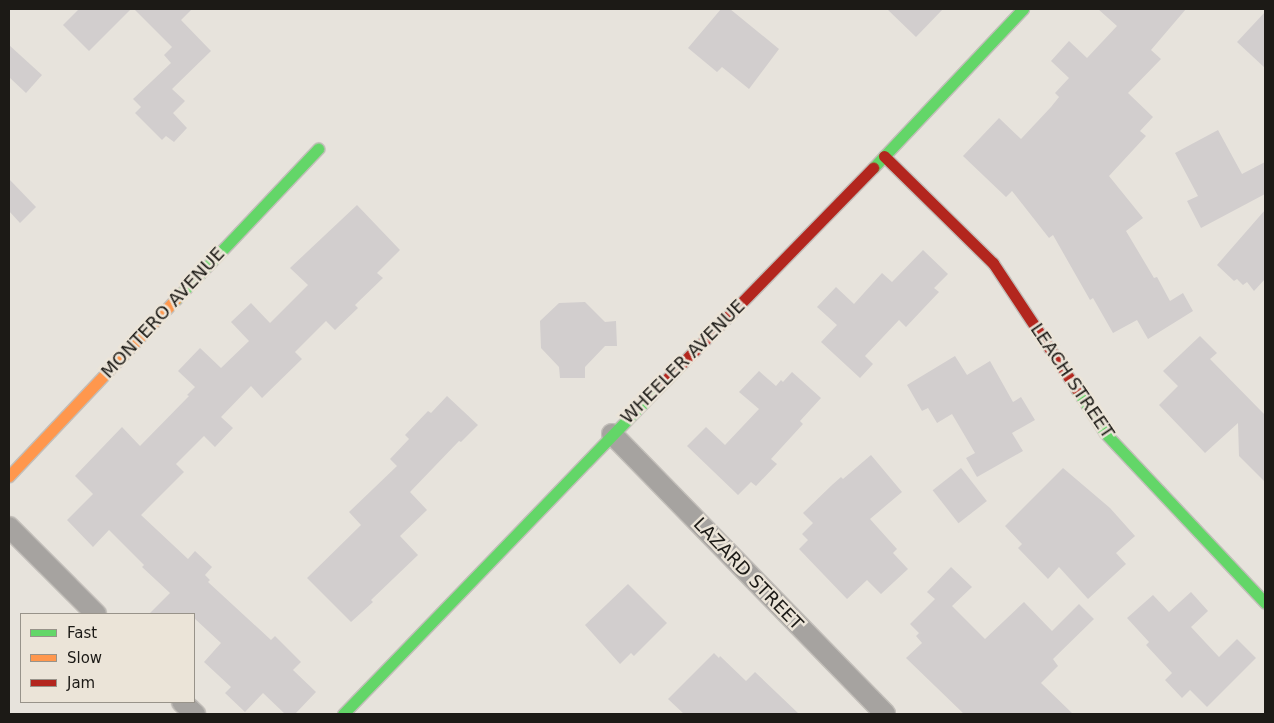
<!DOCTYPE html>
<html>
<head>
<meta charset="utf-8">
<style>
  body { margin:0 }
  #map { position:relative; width:1274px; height:723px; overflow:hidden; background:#e7e3dc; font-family:"DejaVu Sans",sans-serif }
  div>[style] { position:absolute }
  .building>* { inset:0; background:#d2cece; transform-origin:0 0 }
  .roads { filter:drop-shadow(1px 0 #c2beb9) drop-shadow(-1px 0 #c2beb9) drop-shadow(0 1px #c2beb9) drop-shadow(0 -1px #c2beb9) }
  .street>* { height:20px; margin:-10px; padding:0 10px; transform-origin:10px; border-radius:10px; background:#a6a3a0 }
  .fast>* { height:11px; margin:-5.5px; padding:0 5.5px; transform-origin:5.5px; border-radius:5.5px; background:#63d668 }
  .slow>* { height:11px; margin:-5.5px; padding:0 5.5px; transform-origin:5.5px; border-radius:5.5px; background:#ff974d }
  .jam>* { height:11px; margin:-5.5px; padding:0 5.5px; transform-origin:5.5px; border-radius:5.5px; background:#b3261e }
  span { translate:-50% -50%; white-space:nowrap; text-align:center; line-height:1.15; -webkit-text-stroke:5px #ebe4d8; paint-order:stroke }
  .street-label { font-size:18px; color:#1c1a16 }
  .frame { position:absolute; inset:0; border:10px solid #1c1a16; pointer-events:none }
  .legend { position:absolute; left:20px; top:613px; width:175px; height:90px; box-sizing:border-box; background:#ebe4d8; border:1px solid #98938a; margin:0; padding:6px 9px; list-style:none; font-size:15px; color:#1c1a16 }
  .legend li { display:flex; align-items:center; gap:10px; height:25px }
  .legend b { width:25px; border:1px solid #98938a }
</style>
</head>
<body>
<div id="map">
  <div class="building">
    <div style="clip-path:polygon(79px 9px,131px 9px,89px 51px,63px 25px)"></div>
    <div style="clip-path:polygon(134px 9px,192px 9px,181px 20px,211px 51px,172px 89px,185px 101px,173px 113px,187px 128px,174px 142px,166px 136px,162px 140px,135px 113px,141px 107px,133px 99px,171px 63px,164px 55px,172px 47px)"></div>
    <div style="clip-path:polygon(721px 9px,730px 9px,779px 49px,749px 89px,722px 67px,717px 72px,688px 48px)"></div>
    <div style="clip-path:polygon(887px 9px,943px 9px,916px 37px)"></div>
    <div style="clip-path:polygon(1098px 9px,1186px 9px,1151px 50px,1161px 59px,1128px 93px,1153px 117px,1140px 131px,1146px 136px,1109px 176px,1143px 218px,1126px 231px,1154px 278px,1157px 277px,1170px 301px,1183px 293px,1193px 311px,1148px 339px,1137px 320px,1113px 333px,1093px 298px,1090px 300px,1053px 235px,1049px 238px,1012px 191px,1006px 197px,963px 156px,999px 118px,1021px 139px,1051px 107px,1059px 97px,1055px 93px,1069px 78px,1051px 61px,1069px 41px,1087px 58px,1117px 26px)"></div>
    <div style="clip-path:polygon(1265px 12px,1265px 68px,1237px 42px)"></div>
    <div style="clip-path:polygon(9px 45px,42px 75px,26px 93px,9px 77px)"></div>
    <div style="clip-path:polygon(1218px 130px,1242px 174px,1265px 162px,1265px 194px,1201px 228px,1187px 201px,1198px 196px,1175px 153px)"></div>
    <div style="clip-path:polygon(9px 179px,36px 207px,20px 223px,9px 211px)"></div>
    <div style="clip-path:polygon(357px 205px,400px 250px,377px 273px,383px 278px,355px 305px,358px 308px,335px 330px,326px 321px,295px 352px,302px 359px,262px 398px,251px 386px,221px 417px,233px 428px,215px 447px,204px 436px,176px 464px,184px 472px,141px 515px,188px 559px,195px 551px,212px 567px,205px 575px,210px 580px,208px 582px,271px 640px,275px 636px,301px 662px,293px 670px,316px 692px,295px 714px,285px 714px,263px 693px,245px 712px,225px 693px,231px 687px,204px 662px,221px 643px,194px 618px,194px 614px,149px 614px,170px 593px,142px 567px,144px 565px,109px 530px,93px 547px,67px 520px,93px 494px,75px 476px,122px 427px,140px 446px,189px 396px,187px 395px,195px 387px,178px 371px,200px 348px,221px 368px,249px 341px,231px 322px,251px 303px,270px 323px,308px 285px,290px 268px)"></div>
    <div style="clip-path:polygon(1265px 210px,1265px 279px,1254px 291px,1247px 282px,1243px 285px,1237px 279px,1234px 281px,1217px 265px)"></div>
    <div style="clip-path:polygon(923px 250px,948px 274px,934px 288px,939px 292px,906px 327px,899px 320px,865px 356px,873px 364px,860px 378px,821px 342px,837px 325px,817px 307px,836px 287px,854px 304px,882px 273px,892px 282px)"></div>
    <div style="clip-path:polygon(585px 302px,605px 322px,616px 321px,617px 346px,605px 346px,585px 367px,585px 378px,560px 378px,559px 367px,541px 348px,540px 321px,559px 303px)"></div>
    <div style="clip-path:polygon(1200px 336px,1217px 353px,1210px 359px,1265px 415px,1265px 482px,1239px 456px,1238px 423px,1205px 453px,1159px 405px,1178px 386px,1163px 371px)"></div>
    <div style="clip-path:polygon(955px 356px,967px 375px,990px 361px,1013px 402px,1021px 397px,1035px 420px,1012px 433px,1023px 451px,977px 477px,966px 458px,975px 453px,952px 414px,937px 423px,928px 408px,922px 411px,907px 385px)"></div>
    <div style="clip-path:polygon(759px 371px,776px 386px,781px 380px,783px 382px,792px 372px,821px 398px,800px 421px,803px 424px,771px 459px,777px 464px,756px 486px,751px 482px,738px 495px,687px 446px,706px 427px,725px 445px,759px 409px,739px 392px)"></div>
    <div style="clip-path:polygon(447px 396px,478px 425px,461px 442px,459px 441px,410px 492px,427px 510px,400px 536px,418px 555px,371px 600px,373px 602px,351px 622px,307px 578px,361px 525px,349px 512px,397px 466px,390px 459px,409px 439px,405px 435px,428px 411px,431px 413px)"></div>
    <div style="clip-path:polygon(871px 455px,902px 492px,870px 519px,897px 549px,893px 553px,908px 569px,881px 594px,867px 580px,847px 599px,799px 549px,808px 540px,802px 534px,813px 523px,803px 513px,832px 485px,841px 477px,843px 479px)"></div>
    <div style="left:961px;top:468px;width:42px;height:36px;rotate:52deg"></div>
    <div style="clip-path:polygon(1063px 468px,1110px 508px,1135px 536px,1116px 553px,1126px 564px,1088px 599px,1059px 567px,1048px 579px,1018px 548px,1022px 544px,1005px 526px)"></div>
    <div style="clip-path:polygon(951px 567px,972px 587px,952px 606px,985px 639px,1024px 602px,1052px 631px,1079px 604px,1094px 619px,1053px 659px,1058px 666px,1041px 683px,1073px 714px,964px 714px,906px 658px,922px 643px,916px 636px,919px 633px,910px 624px,935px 599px,927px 592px)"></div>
    <div style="clip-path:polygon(628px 584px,667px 623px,634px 656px,631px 653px,620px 664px,585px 625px)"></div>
    <div style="clip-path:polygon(1191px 592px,1208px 611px,1191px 627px,1219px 657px,1237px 639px,1256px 658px,1207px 707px,1190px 690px,1182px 698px,1165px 680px,1172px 673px,1146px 645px,1149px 642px,1127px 618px,1153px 595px,1169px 612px)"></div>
    <div style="clip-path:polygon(714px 653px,719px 658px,720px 656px,746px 681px,755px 672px,799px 714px,684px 714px,668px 699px)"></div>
  </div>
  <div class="roads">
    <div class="street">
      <div style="left:612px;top:434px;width:391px;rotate:45.7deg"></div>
      <div style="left:9px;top:527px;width:123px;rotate:45deg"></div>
      <div style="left:182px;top:702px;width:18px;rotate:43deg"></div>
    </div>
    <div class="fast">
      <div style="left:873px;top:168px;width:219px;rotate:-46.7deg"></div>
      <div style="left:176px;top:299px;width:207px;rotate:-46.6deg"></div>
      <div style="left:1077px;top:390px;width:51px;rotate:56.9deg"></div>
      <div style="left:1105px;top:433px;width:233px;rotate:46.7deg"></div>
      <div style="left:343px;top:714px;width:460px;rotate:-46deg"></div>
    </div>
    <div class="slow">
      <div style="left:9px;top:476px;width:243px;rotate:-46.7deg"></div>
    </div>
    <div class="jam">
      <div style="left:884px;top:156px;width:153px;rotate:44.5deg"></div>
      <div style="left:993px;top:263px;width:152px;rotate:56.5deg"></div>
      <div style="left:663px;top:383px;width:301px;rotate:-45.7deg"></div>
    </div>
  </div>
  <div class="street-label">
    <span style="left:163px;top:313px;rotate:-47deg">MONTERO AVENUE</span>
    <span style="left:683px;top:362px;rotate:-45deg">WHEELER AVENUE</span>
    <span style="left:1072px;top:381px;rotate:56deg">LEACH STREET</span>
    <span style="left:748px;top:574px;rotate:46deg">LAZARD STREET</span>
  </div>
  <div class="frame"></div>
  <ul class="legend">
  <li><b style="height:6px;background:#63d668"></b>Fast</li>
  <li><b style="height:6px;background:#ff974d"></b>Slow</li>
  <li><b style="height:6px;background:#b3261e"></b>Jam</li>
  </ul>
</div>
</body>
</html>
